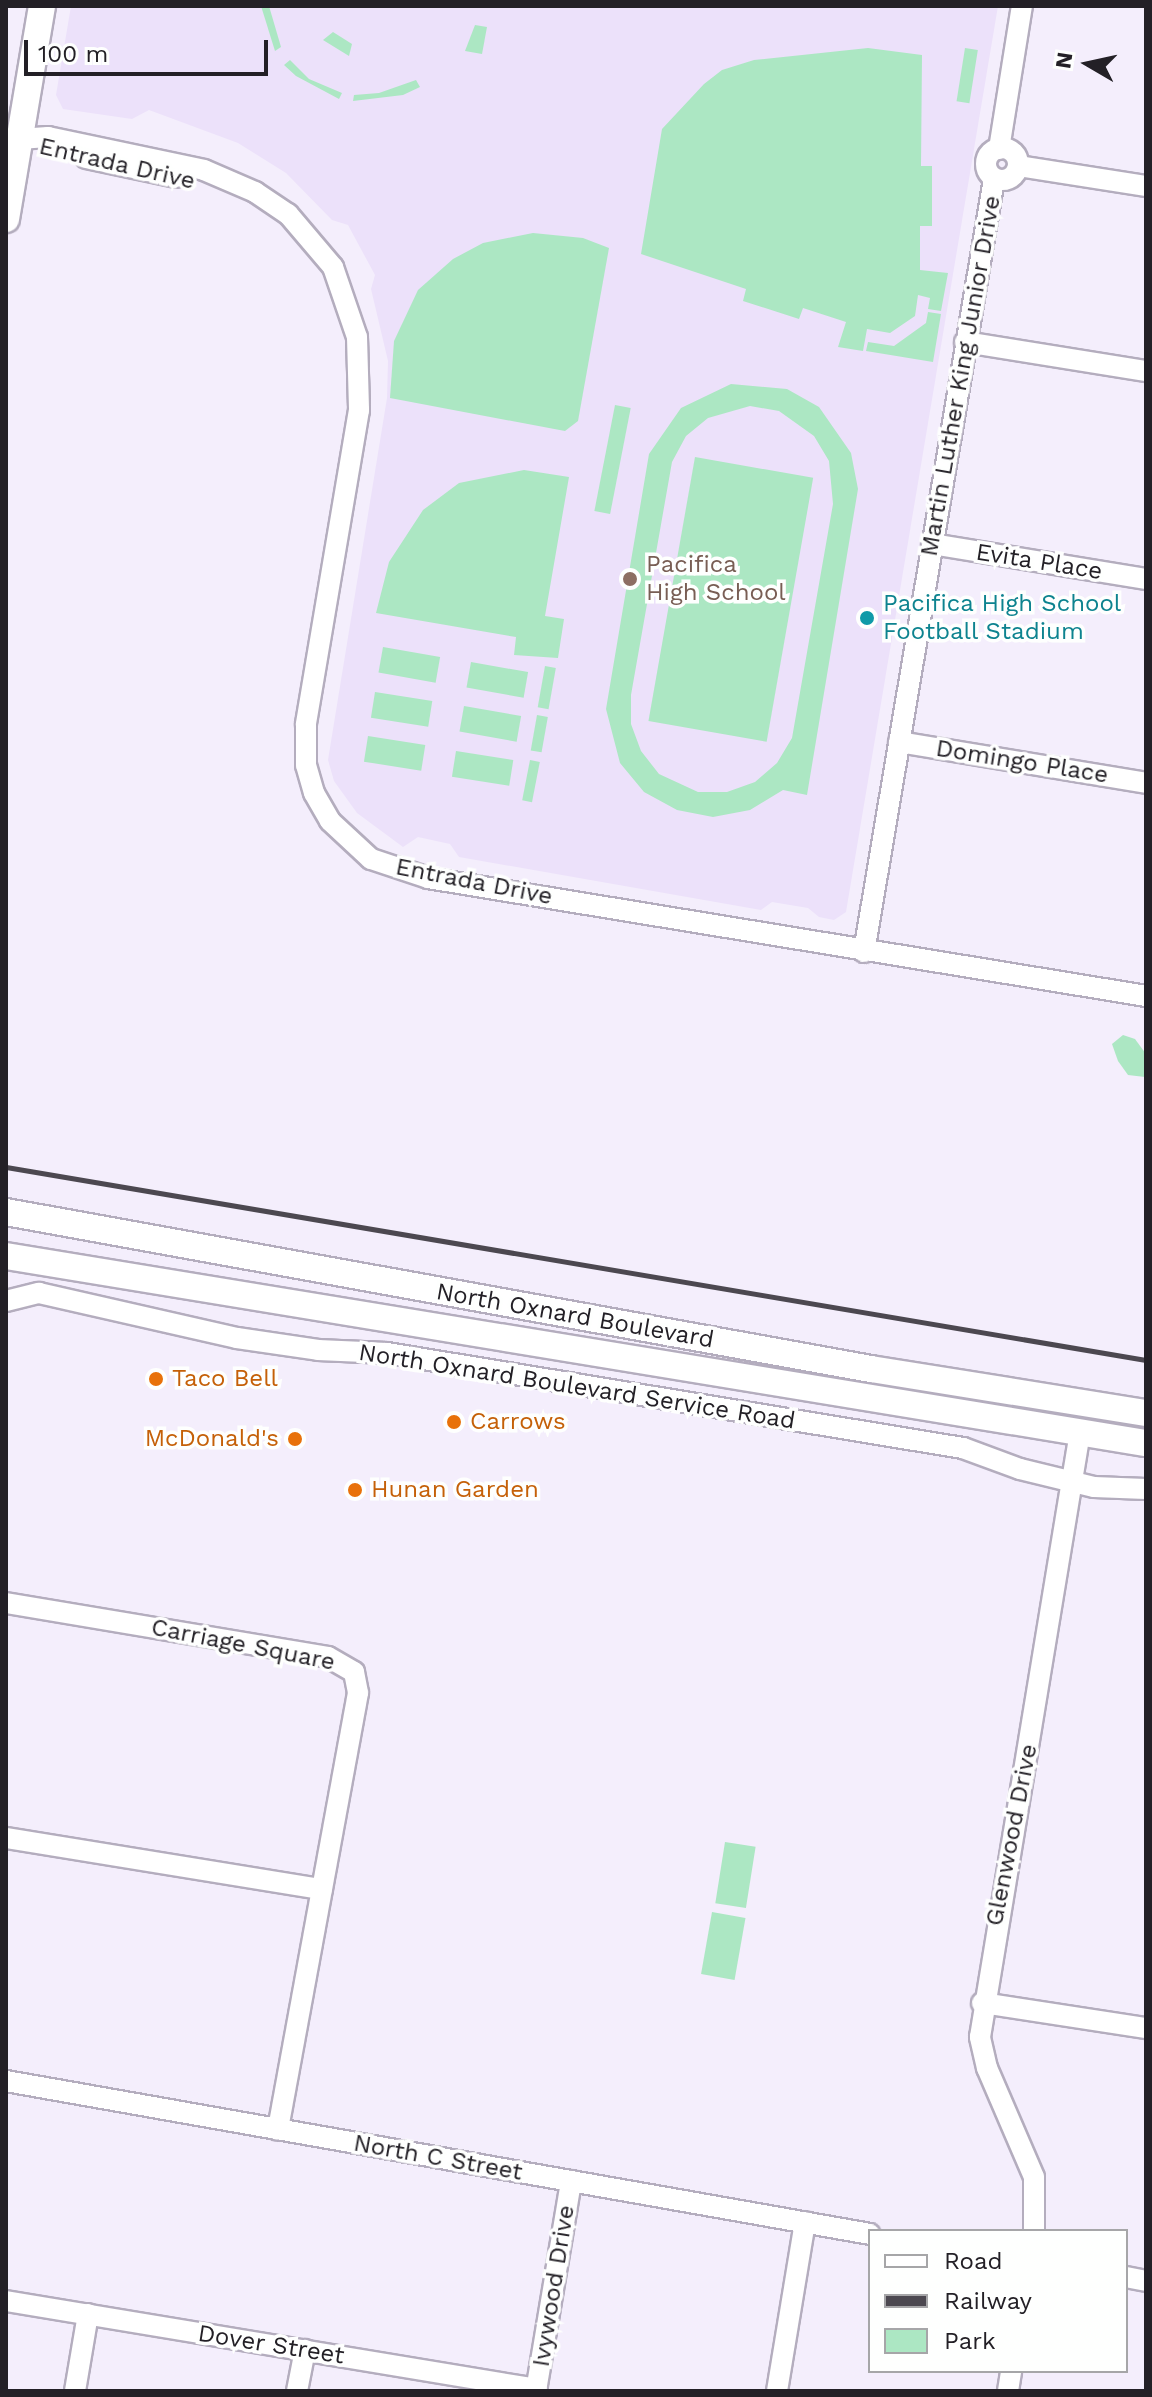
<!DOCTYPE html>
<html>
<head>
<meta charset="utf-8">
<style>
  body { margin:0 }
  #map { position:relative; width:1152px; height:2397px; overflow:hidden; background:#f4eefc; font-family:"Work Sans",sans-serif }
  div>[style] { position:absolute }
  .built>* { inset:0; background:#ece1fa }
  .green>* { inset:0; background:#ace7c3; transform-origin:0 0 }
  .roads { filter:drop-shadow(2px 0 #b4adbe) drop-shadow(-2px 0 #b4adbe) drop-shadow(0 2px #b4adbe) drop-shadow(0 -2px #b4adbe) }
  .minor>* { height:20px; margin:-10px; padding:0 10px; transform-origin:10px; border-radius:10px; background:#fff }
  .minor>.ring { margin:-10px; padding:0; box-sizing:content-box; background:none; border:20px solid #fff; border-radius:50% }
  .major>* { height:26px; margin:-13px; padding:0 13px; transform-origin:13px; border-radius:13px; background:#fff }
  .rail>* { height:5px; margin:-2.5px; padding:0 2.5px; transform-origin:2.5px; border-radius:2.5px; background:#4c4850 }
  .dots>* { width:22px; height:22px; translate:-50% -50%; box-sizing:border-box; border:4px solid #fefffe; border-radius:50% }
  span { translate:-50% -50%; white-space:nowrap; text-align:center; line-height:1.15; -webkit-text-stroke:7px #fefffe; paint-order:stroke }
  .street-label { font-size:24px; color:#232026 }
  .education-label { font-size:24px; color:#785e54 }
  .left { translate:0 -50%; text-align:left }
  .culture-label { font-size:24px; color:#0d838f }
  .food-label { font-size:24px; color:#c56008 }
  .right { translate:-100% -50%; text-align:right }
  .frame { position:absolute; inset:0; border:8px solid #232026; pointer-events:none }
  .legend { position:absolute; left:868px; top:2229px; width:260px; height:144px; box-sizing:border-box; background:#fefffe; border:2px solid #a6a6a8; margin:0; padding:10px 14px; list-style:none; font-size:24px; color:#232026 }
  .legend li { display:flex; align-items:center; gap:16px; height:40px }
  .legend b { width:40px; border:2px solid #a6a6a8 }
  .north { position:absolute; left:1048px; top:24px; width:80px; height:80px; -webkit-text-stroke:6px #fefffe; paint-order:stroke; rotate:279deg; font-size:22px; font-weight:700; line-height:32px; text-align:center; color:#232026 }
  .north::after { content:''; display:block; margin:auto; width:28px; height:36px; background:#232026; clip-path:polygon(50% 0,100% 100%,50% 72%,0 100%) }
  .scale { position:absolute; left:24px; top:40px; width:244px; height:36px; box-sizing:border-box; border:4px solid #232026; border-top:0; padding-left:10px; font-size:24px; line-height:28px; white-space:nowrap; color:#232026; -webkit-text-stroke:6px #fefffe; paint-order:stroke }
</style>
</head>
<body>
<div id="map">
  <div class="built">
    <div style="clip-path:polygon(71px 6px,998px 6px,846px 912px,834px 920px,819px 917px,808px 908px,772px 902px,761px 910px,459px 857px,450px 844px,418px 837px,403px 847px,357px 813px,334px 781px,328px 760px,387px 398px,388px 361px,371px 289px,375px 275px,348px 225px,332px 220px,286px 173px,238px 143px,149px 110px,132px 119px,63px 109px,56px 95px)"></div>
  </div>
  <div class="green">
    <div style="clip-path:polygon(261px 6px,269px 6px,281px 47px,275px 51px)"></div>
    <div style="clip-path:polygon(475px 25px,487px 27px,482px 54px,465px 51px)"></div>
    <div style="clip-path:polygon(333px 32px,352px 44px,349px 56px,323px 40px)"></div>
    <div style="clip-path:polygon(868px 48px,922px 55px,921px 166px,932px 166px,932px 226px,920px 226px,920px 270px,948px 273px,941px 311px,928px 309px,930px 298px,918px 295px,915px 316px,890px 333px,867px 329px,863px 351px,838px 347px,846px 322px,803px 308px,799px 319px,743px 301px,746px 289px,641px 254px,662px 129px,704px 84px,722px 70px,754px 60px)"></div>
    <div style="left:965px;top:48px;width:13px;height:54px;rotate:9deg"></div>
    <div style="clip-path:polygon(290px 60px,309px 79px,342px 93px,339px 99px,296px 76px,284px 65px)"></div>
    <div style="clip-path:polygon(416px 80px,420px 87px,403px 95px,353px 101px,354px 95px,379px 93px)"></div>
    <div style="clip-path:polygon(533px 233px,583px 238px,609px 248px,578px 421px,565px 431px,390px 398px,394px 341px,418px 290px,453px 259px,483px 243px)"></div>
    <div style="clip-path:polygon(928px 312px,941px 314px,933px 362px,866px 351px,868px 342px,894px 346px,926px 323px)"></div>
    <div style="clip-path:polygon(evenodd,731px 384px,787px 389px,819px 407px,851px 453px,858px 489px,807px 795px,783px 790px,750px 810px,713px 817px,677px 810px,644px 792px,620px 763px,606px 709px,649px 454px,681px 408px,731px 384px,750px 406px,779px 411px,814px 436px,829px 461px,833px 504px,792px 738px,777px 763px,755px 782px,727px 792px,698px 792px,659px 774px,641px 751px,631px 724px,631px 695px,672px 462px,686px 436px,708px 418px,750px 406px)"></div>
    <div style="left:615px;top:405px;width:16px;height:108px;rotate:11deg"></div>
    <div style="left:695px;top:457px;width:120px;height:268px;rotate:10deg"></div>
    <div style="clip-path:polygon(524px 470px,569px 477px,545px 616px,564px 619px,558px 658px,514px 655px,516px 637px,376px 613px,389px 562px,423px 510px,459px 483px)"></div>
    <div style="left:383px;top:647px;width:58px;height:26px;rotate:10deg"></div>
    <div style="left:471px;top:662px;width:58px;height:26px;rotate:10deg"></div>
    <div style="left:545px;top:666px;width:11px;height:42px;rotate:10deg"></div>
    <div style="left:375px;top:692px;width:58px;height:26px;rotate:9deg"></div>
    <div style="left:464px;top:706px;width:58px;height:26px;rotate:10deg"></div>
    <div style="left:537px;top:715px;width:11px;height:36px;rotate:10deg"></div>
    <div style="left:368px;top:736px;width:58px;height:26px;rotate:9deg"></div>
    <div style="left:456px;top:751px;width:58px;height:26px;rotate:9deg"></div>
    <div style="left:530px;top:760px;width:10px;height:41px;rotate:11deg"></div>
    <div style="clip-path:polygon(1123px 1035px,1135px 1039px,1146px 1054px,1145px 1077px,1128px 1075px,1118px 1061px,1112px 1044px)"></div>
    <div style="left:725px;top:1842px;width:31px;height:62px;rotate:9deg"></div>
    <div style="left:712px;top:1912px;width:34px;height:63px;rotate:10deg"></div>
  </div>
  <div class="roads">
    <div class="minor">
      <div style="left:19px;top:139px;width:29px;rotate:-4deg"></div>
      <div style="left:48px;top:137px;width:159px;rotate:11.9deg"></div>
      <div style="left:204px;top:170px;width:56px;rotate:23.3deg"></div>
      <div style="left:255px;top:192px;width:40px;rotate:34deg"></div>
      <div style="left:288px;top:214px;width:70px;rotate:49.7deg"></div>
      <div style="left:333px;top:267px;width:74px;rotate:71.1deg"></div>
      <div style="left:357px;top:337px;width:73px;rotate:88.4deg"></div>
      <div style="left:359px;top:410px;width:319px;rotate:99.6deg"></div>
      <div style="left:306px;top:725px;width:40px;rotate:90deg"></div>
      <div style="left:306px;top:765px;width:29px;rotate:74deg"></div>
      <div style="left:314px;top:793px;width:32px;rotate:60deg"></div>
      <div style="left:330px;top:821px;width:56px;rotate:42.8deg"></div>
      <div style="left:371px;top:859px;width:60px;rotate:18.4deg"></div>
      <div style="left:428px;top:878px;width:728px;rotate:9.33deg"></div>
      <div class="ring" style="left:986px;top:148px;width:12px;height:12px"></div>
      <div style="left:999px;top:149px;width:145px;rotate:-80.9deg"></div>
      <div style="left:86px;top:158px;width:92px;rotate:11.9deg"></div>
      <div style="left:1018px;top:166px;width:130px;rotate:8.9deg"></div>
      <div style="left:965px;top:342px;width:183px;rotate:9.1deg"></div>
      <div style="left:932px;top:544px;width:217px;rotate:9.3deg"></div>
      <div style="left:899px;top:742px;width:250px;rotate:9.4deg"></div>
      <div style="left:864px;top:952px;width:784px;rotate:-80.45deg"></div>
      <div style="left:6px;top:1301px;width:34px;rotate:-14deg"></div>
      <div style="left:39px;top:1293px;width:203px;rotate:12.8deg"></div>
      <div style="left:237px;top:1338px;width:82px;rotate:8.4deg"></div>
      <div style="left:318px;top:1350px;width:69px;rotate:2.5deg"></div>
      <div style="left:387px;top:1353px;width:584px;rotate:9.37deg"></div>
      <div style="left:963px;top:1448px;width:61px;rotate:20.2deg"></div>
      <div style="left:1020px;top:1469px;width:76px;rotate:13.7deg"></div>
      <div style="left:1094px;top:1487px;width:52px;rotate:2.2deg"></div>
      <div style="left:6px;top:1603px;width:326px;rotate:9.5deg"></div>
      <div style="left:328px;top:1657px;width:30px;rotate:30deg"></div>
      <div style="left:354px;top:1672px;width:21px;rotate:79deg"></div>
      <div style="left:358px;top:1693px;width:444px;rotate:100.4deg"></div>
      <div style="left:6px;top:1838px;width:320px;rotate:9.2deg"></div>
      <div style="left:982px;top:2003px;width:166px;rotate:8.7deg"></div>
      <div style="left:6px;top:2081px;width:877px;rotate:10.04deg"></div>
      <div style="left:1034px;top:2231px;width:54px;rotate:-90deg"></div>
      <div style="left:1034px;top:2177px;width:119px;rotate:-113.3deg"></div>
      <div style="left:987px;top:2068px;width:32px;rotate:-103deg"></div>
      <div style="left:980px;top:2037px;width:613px;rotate:-80.61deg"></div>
      <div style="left:1126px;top:2277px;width:20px;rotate:11deg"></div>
      <div style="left:6px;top:2301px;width:538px;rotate:9.41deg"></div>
      <div style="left:75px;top:2391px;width:78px;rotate:-80.4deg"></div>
      <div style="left:297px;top:2391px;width:42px;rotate:-79deg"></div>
      <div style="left:536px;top:2391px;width:213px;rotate:-80.5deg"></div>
      <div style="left:777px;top:2391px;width:171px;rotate:-80.6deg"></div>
      <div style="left:1008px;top:2391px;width:20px;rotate:-81deg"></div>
    </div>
    <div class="major">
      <div style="left:6px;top:219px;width:216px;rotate:-80.4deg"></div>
      <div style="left:6px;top:1212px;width:879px;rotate:10.29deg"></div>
      <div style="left:871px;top:1369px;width:278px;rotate:9.1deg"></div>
      <div style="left:6px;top:1256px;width:1155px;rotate:9.32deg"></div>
    </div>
  </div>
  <div class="rail">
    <div style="left:6px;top:1167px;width:1156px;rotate:9.61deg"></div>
  </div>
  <div class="dots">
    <div style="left:630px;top:579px;background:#8d6e63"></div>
    <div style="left:867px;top:618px;background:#0f9aa8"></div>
    <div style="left:156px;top:1379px;background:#e8710a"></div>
    <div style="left:454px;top:1422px;background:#e8710a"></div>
    <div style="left:295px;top:1439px;background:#e8710a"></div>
    <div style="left:355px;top:1490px;background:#e8710a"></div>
  </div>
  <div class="street-label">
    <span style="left:117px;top:164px;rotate:13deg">Entrada Drive</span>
    <span style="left:961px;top:376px;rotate:-80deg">Martin Luther King Junior Drive</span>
    <span style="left:1039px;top:562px;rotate:9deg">Evita Place</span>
    <span style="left:1022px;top:762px;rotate:9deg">Domingo Place</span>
    <span style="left:474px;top:882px;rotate:11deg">Entrada Drive</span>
    <span style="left:575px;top:1316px;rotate:10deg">North Oxnard Boulevard</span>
    <span style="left:577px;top:1387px;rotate:9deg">North Oxnard Boulevard Service Road</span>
    <span style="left:243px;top:1645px;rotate:11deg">Carriage Square</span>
    <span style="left:1012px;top:1835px;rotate:-79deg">Glenwood Drive</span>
    <span style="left:438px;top:2158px;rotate:10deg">North C Street</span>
    <span style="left:554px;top:2286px;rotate:-81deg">Ivywood Drive</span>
    <span style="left:271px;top:2345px;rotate:9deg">Dover Street</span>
  </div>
  <div class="education-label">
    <span class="left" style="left:646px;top:579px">Pacifica<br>High School</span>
  </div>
  <div class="culture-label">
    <span class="left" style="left:883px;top:618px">Pacifica High School<br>Football Stadium</span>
  </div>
  <div class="food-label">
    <span class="left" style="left:172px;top:1379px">Taco Bell</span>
    <span class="left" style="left:470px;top:1422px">Carrows</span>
    <span class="right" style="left:279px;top:1439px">McDonald's</span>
    <span class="left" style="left:371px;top:1490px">Hunan Garden</span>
  </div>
  <div class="frame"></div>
  <ul class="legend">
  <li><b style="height:10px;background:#fff"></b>Road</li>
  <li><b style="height:10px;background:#4c4850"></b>Railway</li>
  <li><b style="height:22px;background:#ace7c3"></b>Park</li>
  </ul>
  <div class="north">N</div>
  <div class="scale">100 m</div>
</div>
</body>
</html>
